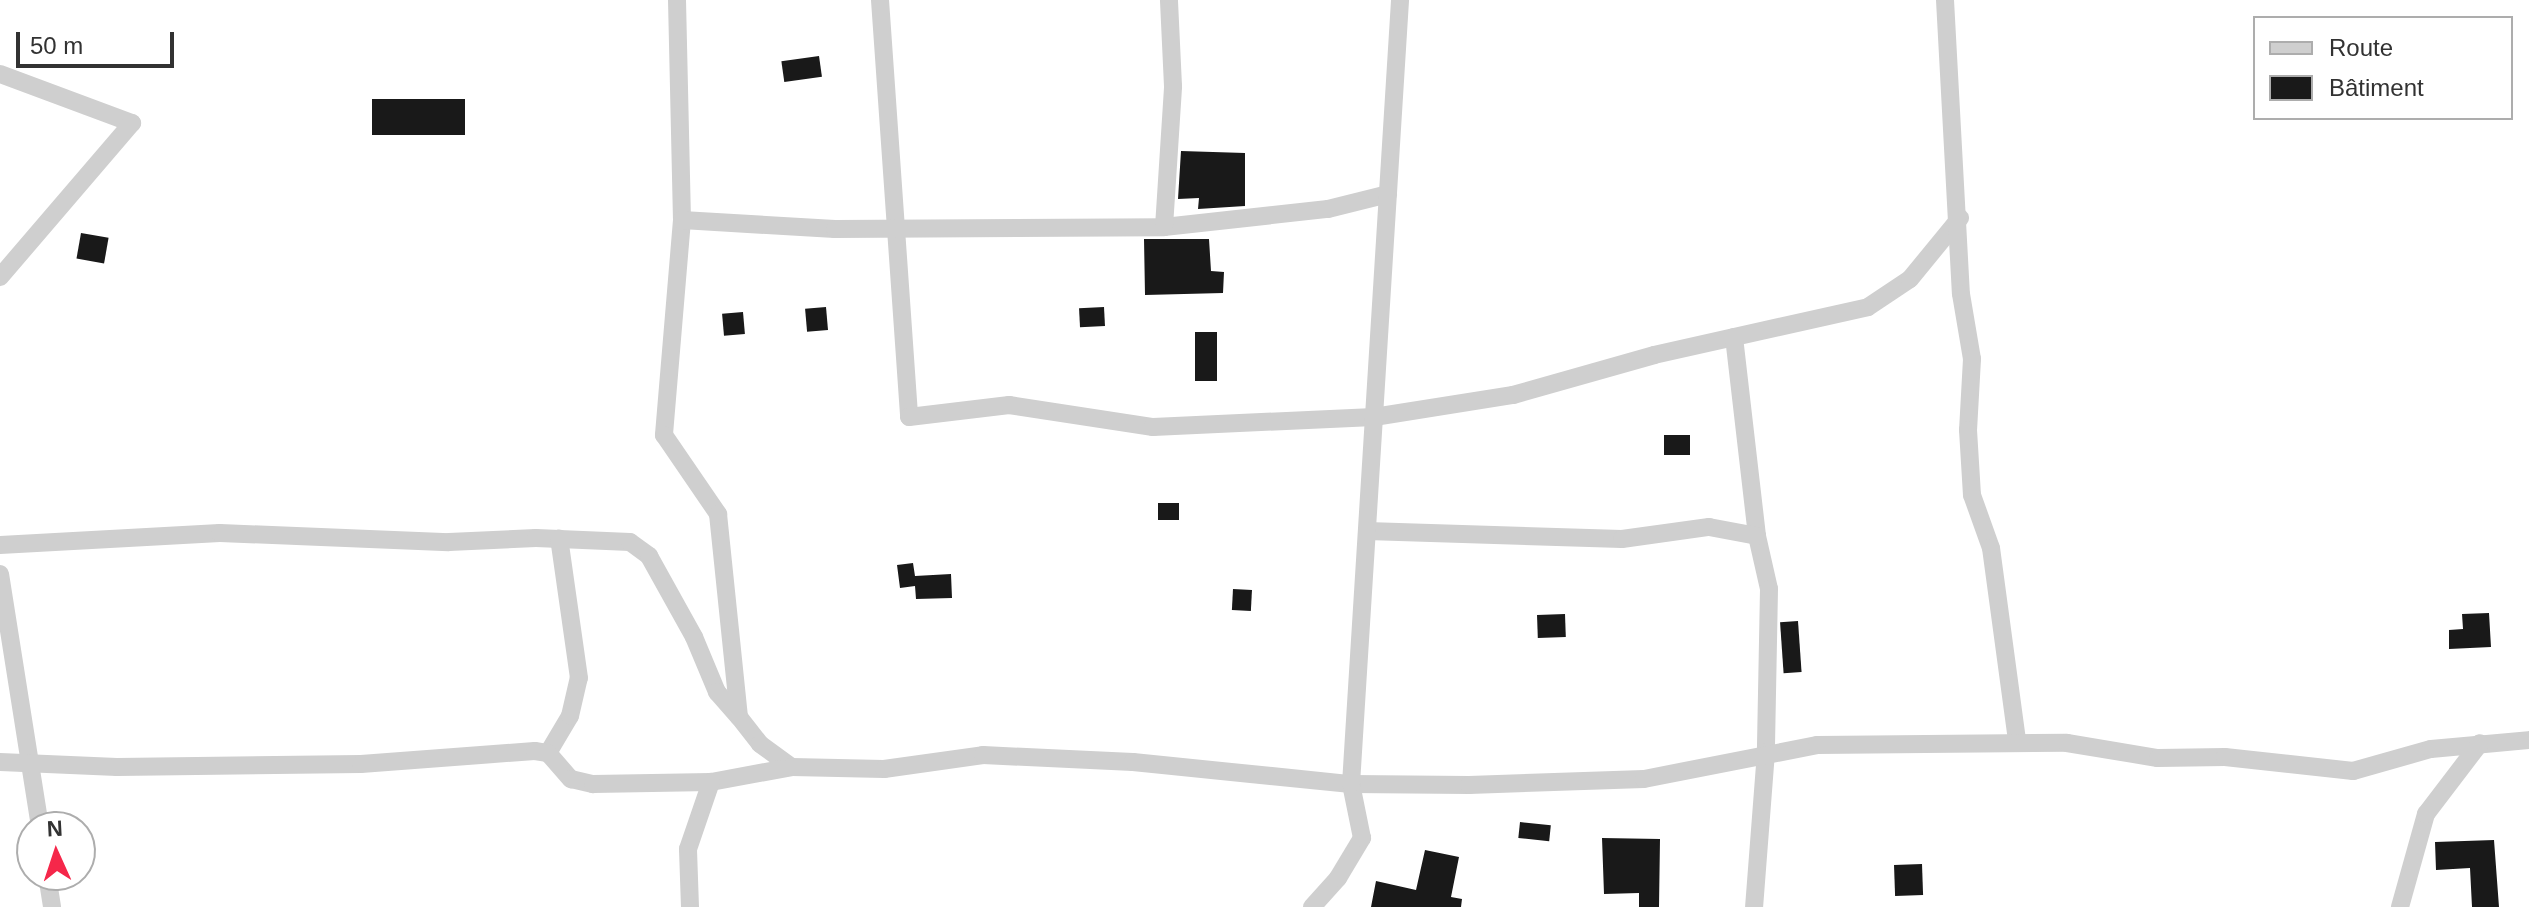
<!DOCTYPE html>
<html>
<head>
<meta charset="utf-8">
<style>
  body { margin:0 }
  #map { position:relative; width:2529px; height:907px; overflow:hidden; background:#fff; font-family:Helvetica,sans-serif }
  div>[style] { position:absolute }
  .building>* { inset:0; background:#191919; transform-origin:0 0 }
  .minor>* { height:18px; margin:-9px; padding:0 9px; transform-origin:9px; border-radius:9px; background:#cfcfcf }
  span { translate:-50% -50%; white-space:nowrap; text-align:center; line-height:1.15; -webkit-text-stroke:8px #fff; paint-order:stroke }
  .legend { position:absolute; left:2253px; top:16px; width:260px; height:104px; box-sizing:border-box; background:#fff; border:2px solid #adadad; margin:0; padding:10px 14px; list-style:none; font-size:24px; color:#323232 }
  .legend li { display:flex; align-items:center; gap:16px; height:40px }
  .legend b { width:40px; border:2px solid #adadad }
  .north { position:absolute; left:16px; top:811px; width:80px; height:80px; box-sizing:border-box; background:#fff; border:2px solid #adadad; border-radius:50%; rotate:357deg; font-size:22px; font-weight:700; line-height:32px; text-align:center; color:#323232 }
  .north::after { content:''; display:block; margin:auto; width:28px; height:36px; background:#f5274a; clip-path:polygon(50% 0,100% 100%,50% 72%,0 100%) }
  .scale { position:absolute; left:16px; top:32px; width:158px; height:36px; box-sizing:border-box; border:4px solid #323232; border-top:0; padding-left:10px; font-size:24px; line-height:28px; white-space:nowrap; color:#323232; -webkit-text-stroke:6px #fff; paint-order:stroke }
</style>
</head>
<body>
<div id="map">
  <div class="building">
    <div style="left:819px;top:56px;width:21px;height:38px;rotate:82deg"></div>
    <div style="left:372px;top:99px;width:93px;height:36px"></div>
    <div style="clip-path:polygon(1181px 151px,1245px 153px,1245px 206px,1198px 209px,1199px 198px,1178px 199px)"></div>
    <div style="left:81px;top:233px;width:28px;height:26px;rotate:10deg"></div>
    <div style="clip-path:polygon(1144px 239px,1209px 239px,1211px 271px,1224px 272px,1223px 293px,1145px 295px)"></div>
    <div style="left:826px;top:307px;width:23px;height:21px;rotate:85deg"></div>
    <div style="left:1104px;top:307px;width:19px;height:25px;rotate:87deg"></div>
    <div style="left:743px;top:312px;width:22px;height:21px;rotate:85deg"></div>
    <div style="left:1195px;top:332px;width:22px;height:49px"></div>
    <div style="left:1664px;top:435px;width:26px;height:20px"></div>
    <div style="left:1158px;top:503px;width:21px;height:17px"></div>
    <div style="clip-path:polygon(913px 563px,915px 576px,951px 574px,952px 598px,916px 599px,915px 586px,900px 588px,897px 565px)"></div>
    <div style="left:1233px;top:589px;width:19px;height:21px;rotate:3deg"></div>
    <div style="clip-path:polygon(2489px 613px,2491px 647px,2449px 649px,2449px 630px,2463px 629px,2462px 614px)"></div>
    <div style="left:1565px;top:614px;width:23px;height:28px;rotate:88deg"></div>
    <div style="left:1798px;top:621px;width:51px;height:18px;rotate:86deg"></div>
    <div style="left:1520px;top:822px;width:31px;height:16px;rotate:6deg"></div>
    <div style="clip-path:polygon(1602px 838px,1660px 839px,1659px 907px,1639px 907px,1639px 893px,1604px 894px)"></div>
    <div style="clip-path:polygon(2494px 840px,2499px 907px,2472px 907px,2470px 868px,2436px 870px,2435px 842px)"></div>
    <div style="clip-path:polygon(1425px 850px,1459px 857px,1451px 897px,1462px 899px,1461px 907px,1371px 907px,1376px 881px,1416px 890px)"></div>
    <div style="left:1922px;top:864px;width:31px;height:28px;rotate:88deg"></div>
  </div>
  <div class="minor">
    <div style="left:677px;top:0;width:220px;rotate:88.7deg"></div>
    <div style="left:682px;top:220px;width:216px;rotate:94.8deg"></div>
    <div style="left:664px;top:435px;width:96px;rotate:55.6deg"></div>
    <div style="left:718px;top:514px;width:204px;rotate:84.1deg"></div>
    <div style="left:739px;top:717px;width:34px;rotate:52deg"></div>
    <div style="left:760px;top:744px;width:39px;rotate:36deg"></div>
    <div style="left:880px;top:0;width:418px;rotate:86deg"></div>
    <div style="left:909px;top:417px;width:101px;rotate:-6.8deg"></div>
    <div style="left:1009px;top:405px;width:146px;rotate:8.7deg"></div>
    <div style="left:1153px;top:427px;width:221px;rotate:-2.6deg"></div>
    <div style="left:1374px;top:417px;width:141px;rotate:-9deg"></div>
    <div style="left:1513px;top:395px;width:147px;rotate:-15.8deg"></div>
    <div style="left:1654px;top:355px;width:219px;rotate:-12.6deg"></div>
    <div style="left:1868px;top:307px;width:50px;rotate:-33.7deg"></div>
    <div style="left:1910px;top:279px;width:79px;rotate:-50.7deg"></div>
    <div style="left:1945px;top:0;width:294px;rotate:86.9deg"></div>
    <div style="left:1961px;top:294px;width:66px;rotate:80.4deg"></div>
    <div style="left:1972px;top:359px;width:71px;rotate:93.2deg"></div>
    <div style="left:1968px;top:430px;width:65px;rotate:86.5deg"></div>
    <div style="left:1972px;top:495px;width:56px;rotate:70.3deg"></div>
    <div style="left:1991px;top:548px;width:195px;rotate:82.3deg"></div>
    <div style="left:0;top:74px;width:141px;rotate:20.4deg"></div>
    <div style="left:132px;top:123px;width:203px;rotate:130.6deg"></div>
    <div style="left:682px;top:220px;width:153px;rotate:3.4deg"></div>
    <div style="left:835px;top:229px;width:329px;rotate:-0.3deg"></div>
    <div style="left:1164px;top:227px;width:165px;rotate:-6.3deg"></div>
    <div style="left:1328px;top:209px;width:62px;rotate:-14deg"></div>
    <div style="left:1164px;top:227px;width:141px;rotate:-86.3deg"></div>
    <div style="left:1173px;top:86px;width:86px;rotate:-92.7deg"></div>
    <div style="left:1734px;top:337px;width:200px;rotate:83.4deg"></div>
    <div style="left:1757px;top:536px;width:54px;rotate:77.2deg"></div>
    <div style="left:1769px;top:589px;width:163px;rotate:91.1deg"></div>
    <div style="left:1766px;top:752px;width:155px;rotate:94.4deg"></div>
    <div style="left:1367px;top:531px;width:255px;rotate:1.8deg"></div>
    <div style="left:1622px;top:539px;width:88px;rotate:-7.9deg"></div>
    <div style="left:1709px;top:527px;width:49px;rotate:10.6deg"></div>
    <div style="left:0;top:545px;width:220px;rotate:-3.1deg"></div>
    <div style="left:220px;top:533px;width:229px;rotate:2.3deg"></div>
    <div style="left:449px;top:542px;width:87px;rotate:-2.6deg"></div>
    <div style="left:536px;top:538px;width:94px;rotate:2.4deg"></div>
    <div style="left:630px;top:542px;width:24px;rotate:36deg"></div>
    <div style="left:649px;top:556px;width:93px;rotate:60.9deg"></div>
    <div style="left:694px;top:637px;width:60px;rotate:67.3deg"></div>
    <div style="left:717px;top:692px;width:33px;rotate:49deg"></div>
    <div style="left:0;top:574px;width:256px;rotate:81deg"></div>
    <div style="left:548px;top:753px;width:43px;rotate:-59.3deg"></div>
    <div style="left:570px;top:716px;width:39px;rotate:-77deg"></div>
    <div style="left:579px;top:678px;width:141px;rotate:-98.1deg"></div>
    <div style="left:0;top:762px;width:117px;rotate:2.4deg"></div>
    <div style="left:117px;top:767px;width:244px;rotate:-0.7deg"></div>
    <div style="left:361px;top:764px;width:174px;rotate:-4.3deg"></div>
    <div style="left:535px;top:751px;width:13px;rotate:9deg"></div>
    <div style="left:548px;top:753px;width:35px;rotate:49deg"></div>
    <div style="left:571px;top:779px;width:23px;rotate:13deg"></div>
    <div style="left:593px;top:784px;width:118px;rotate:-1deg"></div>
    <div style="left:711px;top:782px;width:82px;rotate:-10.5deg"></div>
    <div style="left:792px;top:767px;width:92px;rotate:1.2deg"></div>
    <div style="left:884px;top:769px;width:100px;rotate:-8deg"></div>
    <div style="left:983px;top:755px;width:150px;rotate:2.7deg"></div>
    <div style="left:1133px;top:762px;width:219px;rotate:5.8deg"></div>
    <div style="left:1351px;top:784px;width:118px;rotate:0.5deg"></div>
    <div style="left:1469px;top:785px;width:175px;rotate:-2deg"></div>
    <div style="left:1644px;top:779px;width:176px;rotate:-11.1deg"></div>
    <div style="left:1817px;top:745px;width:250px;rotate:-0.5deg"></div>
    <div style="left:2067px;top:743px;width:92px;rotate:9.4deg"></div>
    <div style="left:2158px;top:758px;width:67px;rotate:-0.9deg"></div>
    <div style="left:2225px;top:757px;width:129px;rotate:6.2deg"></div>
    <div style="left:2353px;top:771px;width:81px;rotate:-15.8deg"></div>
    <div style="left:2431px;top:749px;width:98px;rotate:-5.2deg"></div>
    <div style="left:47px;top:875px;width:32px;rotate:81deg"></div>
    <div style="left:690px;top:907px;width:58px;rotate:-92deg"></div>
    <div style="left:688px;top:849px;width:71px;rotate:-71.1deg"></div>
    <div style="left:1312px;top:907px;width:39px;rotate:-48deg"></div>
    <div style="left:1338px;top:878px;width:47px;rotate:-59deg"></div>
    <div style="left:1362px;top:838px;width:55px;rotate:-101.5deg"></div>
    <div style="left:1351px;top:784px;width:786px;rotate:-86.42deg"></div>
    <div style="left:2400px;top:907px;width:97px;rotate:-74.4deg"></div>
    <div style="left:2426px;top:814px;width:89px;rotate:-52.7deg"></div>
  </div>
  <ul class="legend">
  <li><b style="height:10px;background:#cfcfcf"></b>Route</li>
  <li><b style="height:22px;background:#191919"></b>Bâtiment</li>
  </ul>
  <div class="north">N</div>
  <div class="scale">50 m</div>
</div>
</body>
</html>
